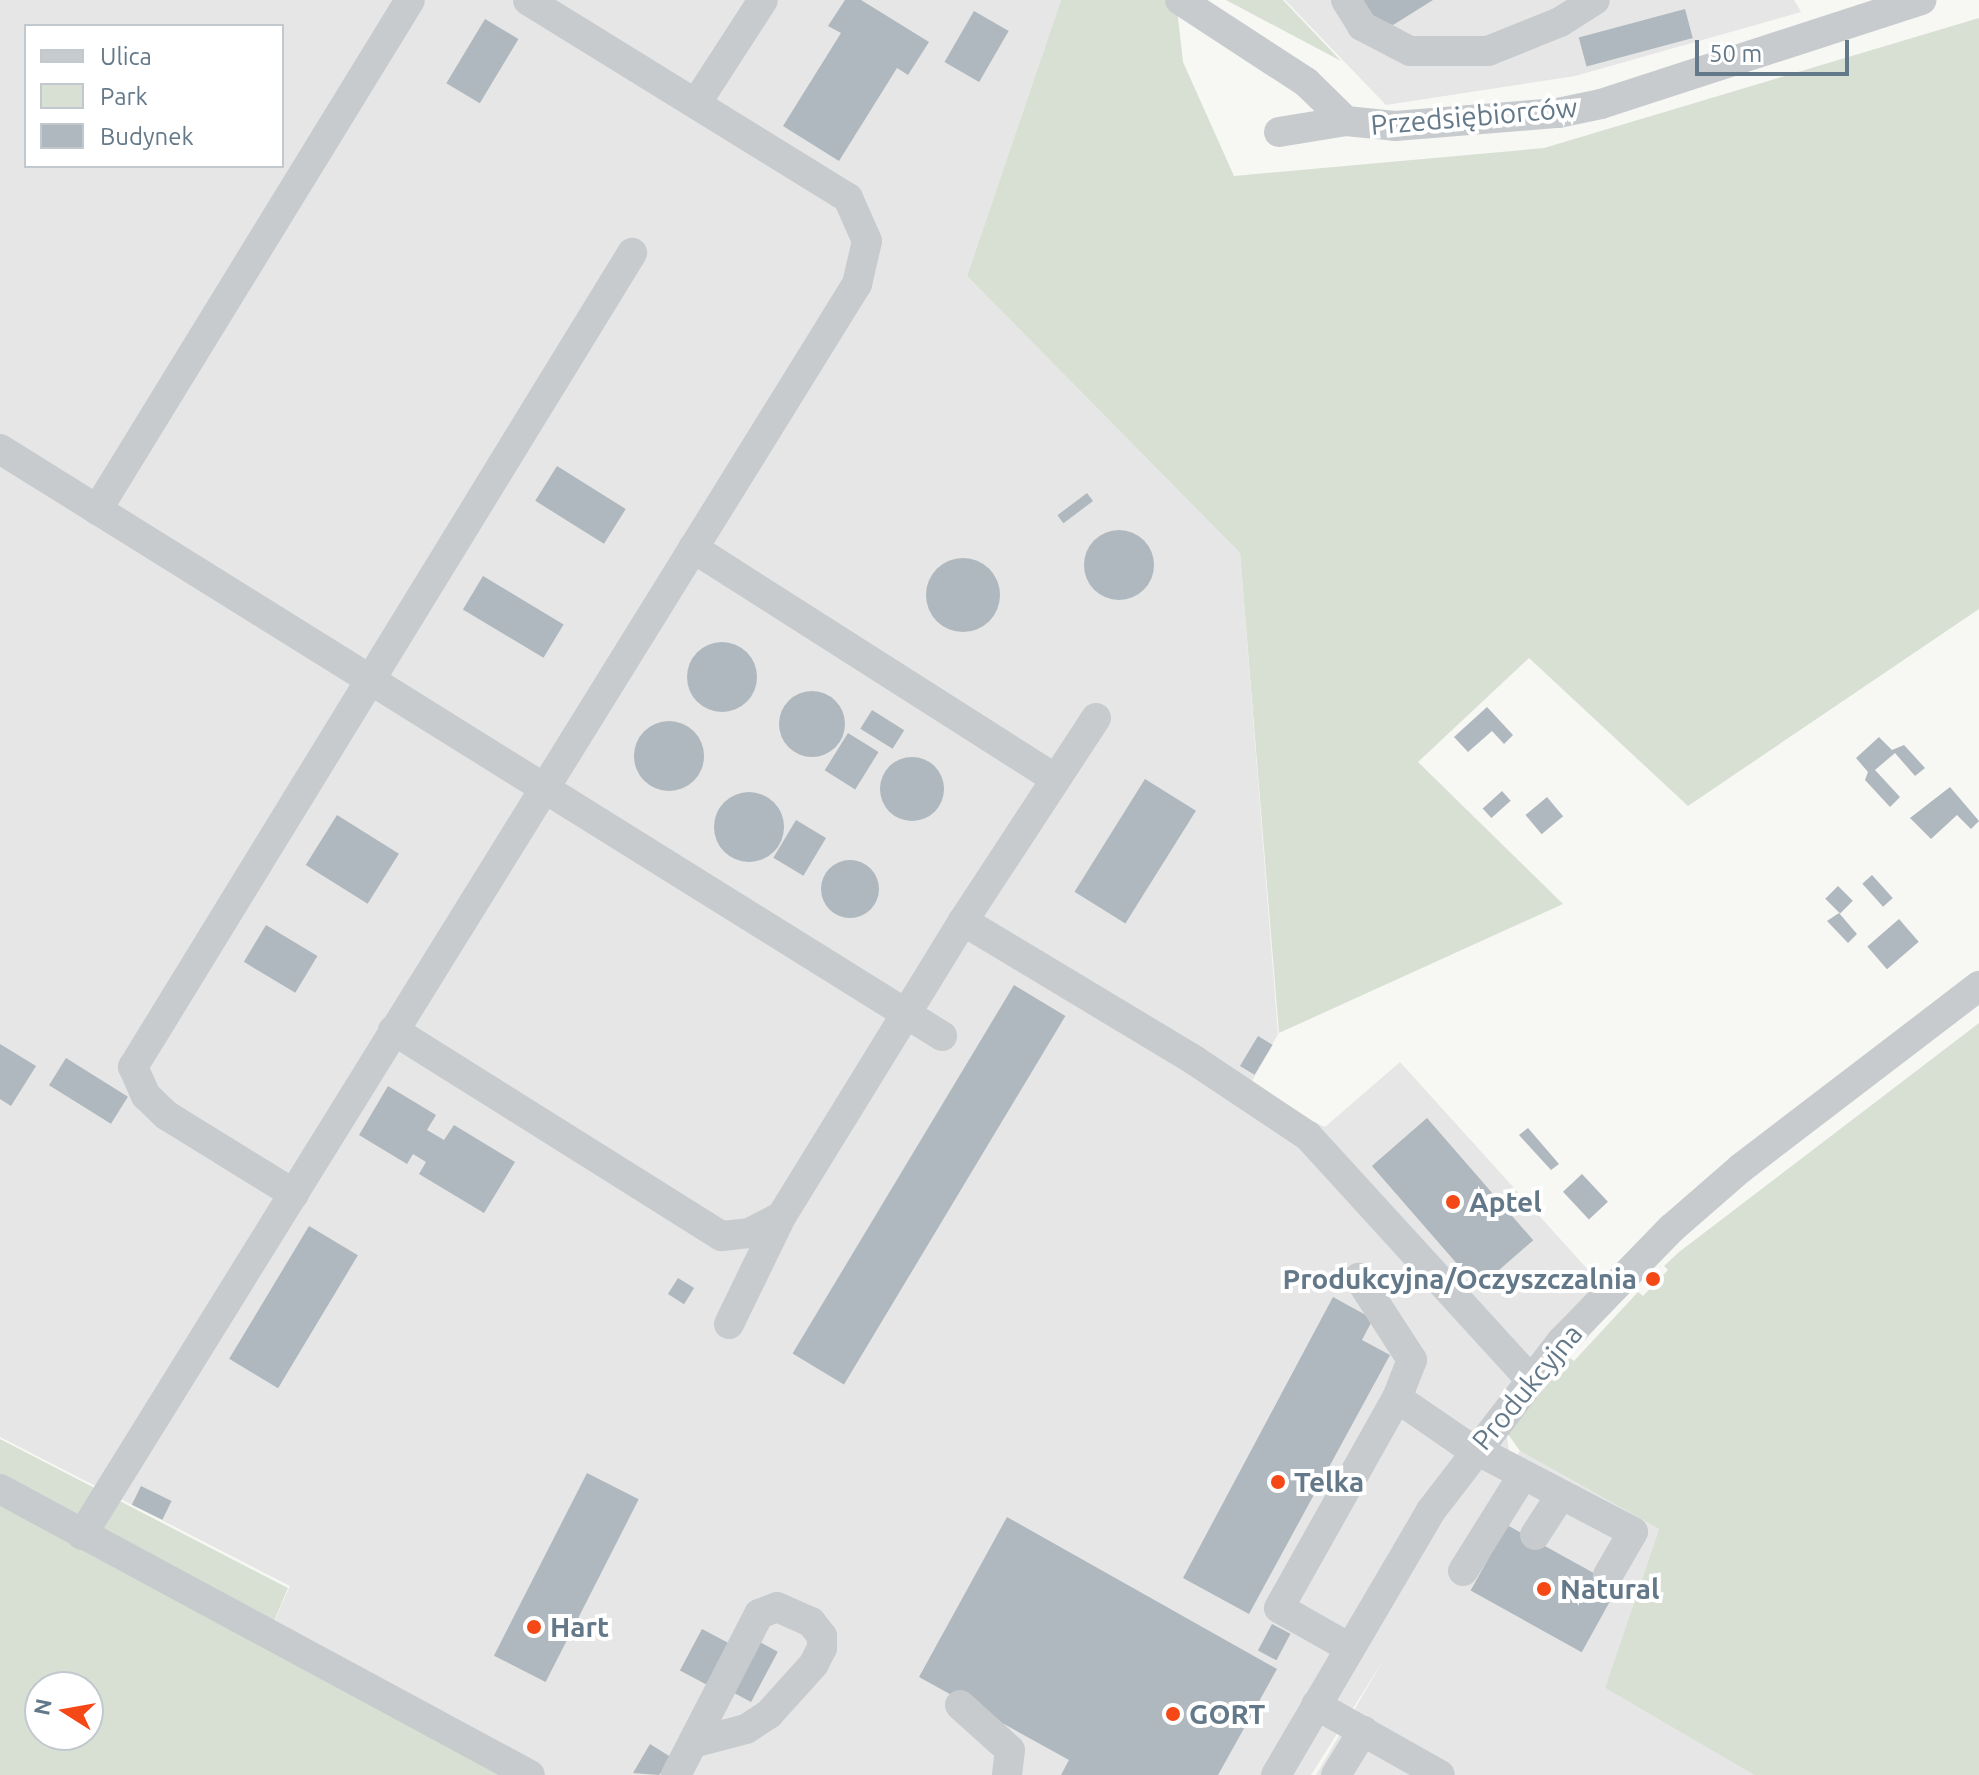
<!DOCTYPE html>
<html>
<head>
<meta charset="utf-8">
<style>
  body { margin:0 }
  #map { position:relative; width:1979px; height:1775px; overflow:hidden; background:#f7f7f4; font-family:Ubuntu,sans-serif }
  div>[style] { position:absolute }
  .built>* { inset:0; background:#e5e6e5 }
  .green>* { inset:0; background:#d8e0d4 }
  .building>* { inset:0; background:#afb8be; transform-origin:0 0 }
  .round { border-radius:50% }
  .minor>* { height:30px; margin:-15px; padding:0 15px; transform-origin:15px; border-radius:15px; background:#c7cbce }
  .dots>* { width:22px; height:22px; translate:-50% -50%; box-sizing:border-box; border:4px solid #fff; border-radius:50% }
  span { translate:-50% -50%; white-space:nowrap; text-align:center; line-height:1.15; -webkit-text-stroke:8px #fff; paint-order:stroke }
  .street-label { font-size:28px; color:#637888 }
  .poi-label { font-size:28px; color:#637888; font-weight:700 }
  .left { translate:0 -50%; text-align:left }
  .right { translate:-100% -50%; text-align:right }
  .legend { position:absolute; left:24px; top:24px; width:260px; height:144px; box-sizing:border-box; background:#fff; border:2px solid #c1c9cf; margin:0; padding:10px 14px; list-style:none; font-size:24px; color:#637888 }
  .legend li { display:flex; align-items:center; gap:16px; height:40px }
  .legend b { width:40px; border:2px solid #c1c9cf }
  .north { position:absolute; left:24px; top:1671px; width:80px; height:80px; box-sizing:border-box; background:#fff; border:2px solid #c1c9cf; border-radius:50%; rotate:281deg; font-size:22px; font-weight:700; line-height:32px; text-align:center; color:#637888 }
  .north::after { content:''; display:block; margin:auto; width:28px; height:36px; background:#f44817; clip-path:polygon(50% 0,100% 100%,50% 72%,0 100%) }
  .scale { position:absolute; left:1695px; top:40px; width:154px; height:36px; box-sizing:border-box; border:4px solid #637888; border-top:0; padding-left:10px; font-size:24px; line-height:28px; white-space:nowrap; color:#637888; -webkit-text-stroke:6px #fff; paint-order:stroke }
</style>
</head>
<body>
<div id="map">
  <div class="built">
    <div style="clip-path:polygon(evenodd,0 0,1061px 0,967px 276px,1240px 553px,1278px 1034px,1246px 1092px,1325px 1127px,1400px 1062px,1618px 1303px,1506px 1430px,1511px 1465px,1520px 1451px,1659px 1529px,1605px 1688px,1754px 1775px,1316px 1775px,1384px 1659px,1311px 1775px,530px 1775px,268px 1635px,290px 1586px,0 1437px,0 0,26px 26px,282px 26px,282px 166px,26px 166px,26px 26px)"></div>
    <div style="clip-path:polygon(1285px 0,1794px 0,1801px 12px,1575px 76px,1386px 105px)"></div>
  </div>
  <div class="green">
    <div style="clip-path:polygon(1061px 0,1176px 0,1183px 62px,1234px 176px,1544px 148px,1979px 18px,1979px 609px,1688px 806px,1529px 658px,1418px 762px,1563px 904px,1279px 1033px,1240px 553px,967px 276px)"></div>
    <div style="clip-path:polygon(1226px 0,1283px 0,1341px 61px)"></div>
    <div style="clip-path:polygon(1979px 1023px,1979px 1775px,1754px 1775px,1605px 1688px,1659px 1529px,1520px 1451px,1505px 1430px,1568px 1357px,1574px 1361px,1638px 1292px,1643px 1296px,1668px 1270px,1664px 1266px,1679px 1252px)"></div>
    <div style="clip-path:polygon(evenodd,0 1439px,288px 1588px,268px 1635px,530px 1775px,0 1775px,0 1439px,40px 1687px,88px 1687px,88px 1735px,40px 1735px,40px 1687px)"></div>
  </div>
  <div class="building">
    <div style="clip-path:polygon(845px 0,861px 0,929px 42px,908px 75px,897px 68px,839px 161px,783px 126px,841px 33px,828px 26px)"></div>
    <div style="clip-path:polygon(1358px 0,1433px 0,1393px 25px,1369px 18px)"></div>
    <div style="left:1685px;top:9px;width:30px;height:110px;rotate:75deg"></div>
    <div style="left:974px;top:11px;width:40px;height:59px;rotate:30deg"></div>
    <div style="left:485px;top:19px;width:39px;height:75px;rotate:31deg"></div>
    <div style="left:557px;top:466px;width:81px;height:41px;rotate:32deg"></div>
    <div style="left:1087px;top:493px;width:10px;height:37px;rotate:53deg"></div>
    <div class="round" style="left:1084px;top:530px;width:70px;height:70px"></div>
    <div class="round" style="left:926px;top:558px;width:74px;height:74px"></div>
    <div style="left:483px;top:576px;width:94px;height:39px;rotate:31deg"></div>
    <div class="round" style="left:687px;top:642px;width:70px;height:70px"></div>
    <div class="round" style="left:779px;top:691px;width:66px;height:66px"></div>
    <div style="clip-path:polygon(1487px 707px,1513px 735px,1504px 744px,1492px 731px,1468px 752px,1454px 737px)"></div>
    <div style="left:872px;top:710px;width:38px;height:22px;rotate:32deg"></div>
    <div class="round" style="left:634px;top:721px;width:70px;height:70px"></div>
    <div style="left:848px;top:733px;width:36px;height:44px;rotate:32deg"></div>
    <div style="clip-path:polygon(1879px 737px,1892px 750px,1904px 745px,1925px 768px,1915px 776px,1895px 753px,1875px 770px,1900px 797px,1890px 807px,1865px 780px,1868px 772px,1856px 758px)"></div>
    <div class="round" style="left:880px;top:757px;width:64px;height:64px"></div>
    <div style="left:1145px;top:779px;width:60px;height:133px;rotate:32deg"></div>
    <div style="clip-path:polygon(1950px 787px,1979px 821px,1971px 829px,1957px 815px,1931px 839px,1910px 818px)"></div>
    <div style="left:1502px;top:791px;width:13px;height:26px;rotate:48deg"></div>
    <div class="round" style="left:714px;top:792px;width:70px;height:70px"></div>
    <div style="left:1547px;top:797px;width:25px;height:28px;rotate:50deg"></div>
    <div style="left:337px;top:815px;width:73px;height:59px;rotate:32deg"></div>
    <div style="left:796px;top:820px;width:35px;height:44px;rotate:31deg"></div>
    <div class="round" style="left:821px;top:860px;width:58px;height:58px"></div>
    <div style="left:1872px;top:875px;width:31px;height:13px;rotate:48deg"></div>
    <div style="left:1838px;top:886px;width:21px;height:18px;rotate:45deg"></div>
    <div style="clip-path:polygon(1839px 913px,1857px 934px,1848px 943px,1827px 921px)"></div>
    <div style="left:1899px;top:919px;width:30px;height:42px;rotate:49deg"></div>
    <div style="left:266px;top:925px;width:60px;height:43px;rotate:31deg"></div>
    <div style="left:1014px;top:985px;width:60px;height:430px;rotate:31deg"></div>
    <div style="left:1258px;top:1036px;width:17px;height:35px;rotate:31deg"></div>
    <div style="clip-path:polygon(0 1044px,36px 1066px,11px 1106px,0 1099px)"></div>
    <div style="left:66px;top:1058px;width:73px;height:32px;rotate:32deg"></div>
    <div style="clip-path:polygon(388px 1086px,436px 1115px,427px 1130px,444px 1140px,454px 1125px,515px 1162px,484px 1213px,419px 1174px,426px 1162px,413px 1154px,407px 1164px,359px 1135px)"></div>
    <div style="left:1427px;top:1118px;width:162px;height:73px;rotate:49deg"></div>
    <div style="clip-path:polygon(1528px 1128px,1559px 1164px,1551px 1170px,1519px 1135px)"></div>
    <div style="left:1582px;top:1174px;width:38px;height:26px;rotate:47deg"></div>
    <div style="left:309px;top:1226px;width:57px;height:155px;rotate:31deg"></div>
    <div style="left:678px;top:1278px;width:19px;height:19px;rotate:32deg"></div>
    <div style="clip-path:polygon(1333px 1297px,1373px 1319px,1362px 1340px,1390px 1355px,1249px 1614px,1183px 1578px)"></div>
    <div style="left:587px;top:1473px;width:58px;height:205px;rotate:27deg"></div>
    <div style="left:141px;top:1486px;width:34px;height:21px;rotate:26deg"></div>
    <div style="clip-path:polygon(1007px 1517px,1277px 1669px,1218px 1775px,1061px 1775px,1069px 1760px,919px 1677px)"></div>
    <div style="left:1507px;top:1525px;width:127px;height:75px;rotate:29deg"></div>
    <div style="left:1272px;top:1624px;width:21px;height:30px;rotate:28deg"></div>
    <div style="left:702px;top:1629px;width:30px;height:47px;rotate:28deg"></div>
    <div style="left:754px;top:1639px;width:27px;height:57px;rotate:28deg"></div>
    <div style="clip-path:polygon(650px 1744px,674px 1759px,659px 1775px,633px 1773px)"></div>
  </div>
  <div class="minor">
    <div style="left:1180px;top:0;width:150px;rotate:33.1deg"></div>
    <div style="left:1306px;top:82px;width:56px;rotate:44.3deg"></div>
    <div style="left:1346px;top:121px;width:49px;rotate:5.8deg"></div>
    <div style="left:1395px;top:126px;width:164px;rotate:-4.6deg"></div>
    <div style="left:1558px;top:113px;width:44px;rotate:-11.8deg"></div>
    <div style="left:1601px;top:104px;width:337px;rotate:-18deg"></div>
    <div style="left:1346px;top:0;width:31px;rotate:58deg"></div>
    <div style="left:1362px;top:26px;width:54px;rotate:27.5deg"></div>
    <div style="left:1410px;top:51px;width:78px"></div>
    <div style="left:1488px;top:51px;width:78px;rotate:-21.9deg"></div>
    <div style="left:1560px;top:22px;width:41px;rotate:-32.2deg"></div>
    <div style="left:697px;top:102px;width:121px;rotate:-57.1deg"></div>
    <div style="left:1279px;top:132px;width:68px;rotate:-9.3deg"></div>
    <div style="left:0;top:449px;width:1110px;rotate:31.93deg"></div>
    <div style="left:97px;top:510px;width:598px;rotate:-58.46deg"></div>
    <div style="left:693px;top:548px;width:430px;rotate:32.5deg"></div>
    <div style="left:1096px;top:718px;width:243px;rotate:123.2deg"></div>
    <div style="left:963px;top:921px;width:270px;rotate:31deg"></div>
    <div style="left:1194px;top:1060px;width:137px;rotate:33.7deg"></div>
    <div style="left:1308px;top:1136px;width:329px;rotate:47.6deg"></div>
    <div style="left:393px;top:1030px;width:388px;rotate:32.1deg"></div>
    <div style="left:722px;top:1236px;width:27px;rotate:-6deg"></div>
    <div style="left:749px;top:1233px;width:36px;rotate:-27deg"></div>
    <div style="left:294px;top:1194px;width:150px;rotate:-148.3deg"></div>
    <div style="left:166px;top:1115px;width:28px;rotate:-136deg"></div>
    <div style="left:146px;top:1096px;width:32px;rotate:-114deg"></div>
    <div style="left:133px;top:1067px;width:955px;rotate:-58.49deg"></div>
    <div style="left:729px;top:1324px;width:119px;rotate:-64.1deg"></div>
    <div style="left:781px;top:1217px;width:347px;rotate:-58.4deg"></div>
    <div style="left:1397px;top:1398px;width:78px;rotate:34.5deg"></div>
    <div style="left:1461px;top:1442px;width:194px;rotate:27.6deg"></div>
    <div style="left:1633px;top:1532px;width:50px;rotate:120.2deg"></div>
    <div style="left:0;top:1489px;width:602px;rotate:28.35deg"></div>
    <div style="left:82px;top:1535px;width:1472px;rotate:-58.22deg"></div>
    <div style="left:857px;top:284px;width:44px;rotate:-76.9deg"></div>
    <div style="left:867px;top:241px;width:47px;rotate:-113.8deg"></div>
    <div style="left:848px;top:198px;width:376px;rotate:-148.3deg"></div>
    <div style="left:1535px;top:1535px;width:48px;rotate:-57deg"></div>
    <div style="left:1463px;top:1571px;width:113px;rotate:-58deg"></div>
    <div style="left:1348px;top:1647px;width:79px;rotate:-150.5deg"></div>
    <div style="left:1279px;top:1608px;width:241px;rotate:-60.7deg"></div>
    <div style="left:1397px;top:1398px;width:41px;rotate:-68.5deg"></div>
    <div style="left:1412px;top:1360px;width:98px;rotate:-122.9deg"></div>
    <div style="left:960px;top:1705px;width:67px;rotate:42deg"></div>
    <div style="left:1010px;top:1750px;width:25px;rotate:97deg"></div>
    <div style="left:1316px;top:1705px;width:142px;rotate:29.4deg"></div>
    <div style="left:676px;top:1775px;width:181px;rotate:-62.7deg"></div>
    <div style="left:759px;top:1614px;width:19px;rotate:-21deg"></div>
    <div style="left:777px;top:1607px;width:37px;rotate:24deg"></div>
    <div style="left:811px;top:1622px;width:18px;rotate:52deg"></div>
    <div style="left:822px;top:1636px;width:12px;rotate:90deg"></div>
    <div style="left:822px;top:1648px;width:18px;rotate:117deg"></div>
    <div style="left:814px;top:1664px;width:67px;rotate:132deg"></div>
    <div style="left:769px;top:1714px;width:27px;rotate:147deg"></div>
    <div style="left:746px;top:1729px;width:55px;rotate:165.2deg"></div>
    <div style="left:1276px;top:1775px;width:305px;rotate:-59.6deg"></div>
    <div style="left:1430px;top:1512px;width:215px;rotate:-52.4deg"></div>
    <div style="left:1561px;top:1342px;width:159px;rotate:-45.8deg"></div>
    <div style="left:1672px;top:1228px;width:91px;rotate:-41deg"></div>
    <div style="left:1741px;top:1168px;width:300px;rotate:-37.4deg"></div>
    <div style="left:1336px;top:1775px;width:52px;rotate:-58.5deg"></div>
  </div>
  <div class="dots">
    <div style="left:1453px;top:1202px;background:#f44817"></div>
    <div style="left:1653px;top:1279px;background:#f44817"></div>
    <div style="left:1278px;top:1482px;background:#f44817"></div>
    <div style="left:1544px;top:1589px;background:#f44817"></div>
    <div style="left:534px;top:1627px;background:#f44817"></div>
    <div style="left:1173px;top:1714px;background:#f44817"></div>
  </div>
  <div class="street-label">
    <span style="left:1474px;top:116px;rotate:-5deg">Przedsiębiorców</span>
    <span style="left:1527px;top:1387px;rotate:-50deg">Produkcyjna</span>
  </div>
  <div class="poi-label">
    <span class="left" style="left:1469px;top:1202px">Aptel</span>
    <span class="right" style="left:1637px;top:1279px">Produkcyjna/Oczyszczalnia</span>
    <span class="left" style="left:1294px;top:1482px">Telka</span>
    <span class="left" style="left:1560px;top:1589px">Natural</span>
    <span class="left" style="left:550px;top:1627px">Hart</span>
    <span class="left" style="left:1189px;top:1714px">GORT</span>
  </div>
  <ul class="legend">
  <li><b style="height:10px;background:#c7cbce"></b>Ulica</li>
  <li><b style="height:22px;background:#d8e0d4"></b>Park</li>
  <li><b style="height:22px;background:#afb8be"></b>Budynek</li>
  </ul>
  <div class="north">N</div>
  <div class="scale">50 m</div>
</div>
</body>
</html>
